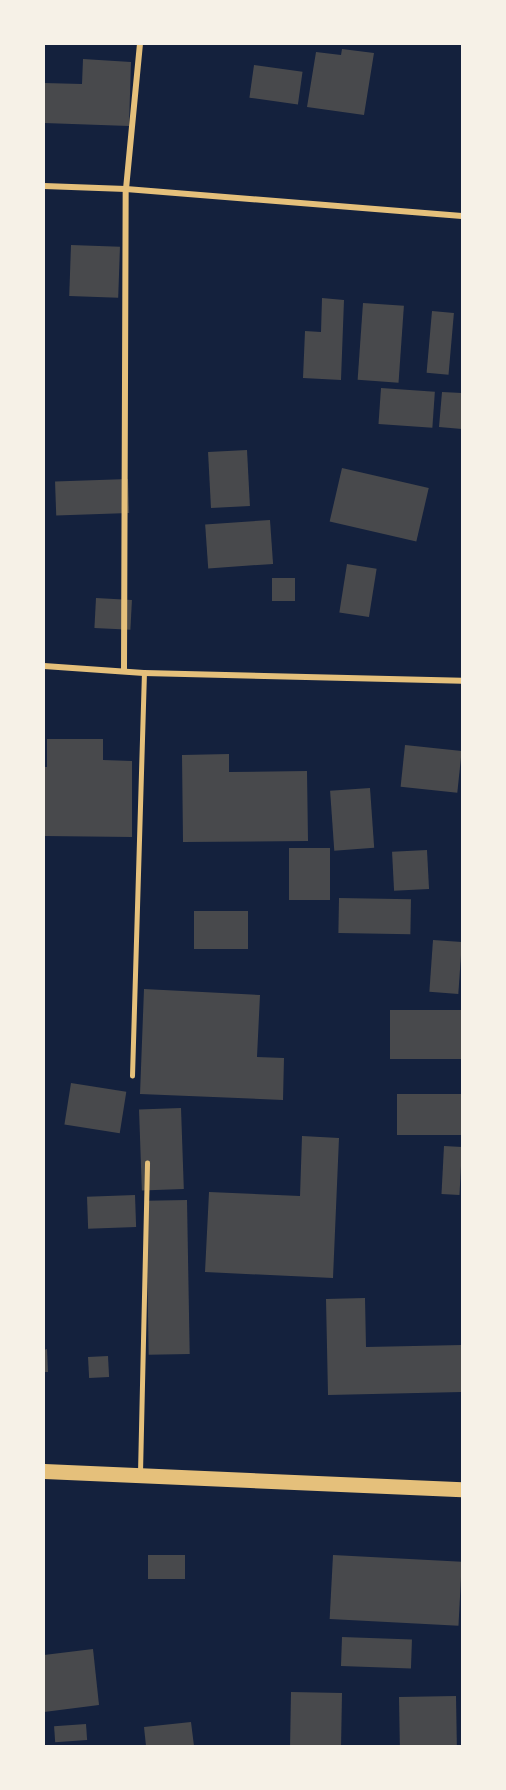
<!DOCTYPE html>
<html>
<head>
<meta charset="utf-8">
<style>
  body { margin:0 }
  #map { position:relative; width:506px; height:1790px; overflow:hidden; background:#14213d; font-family:Signika,sans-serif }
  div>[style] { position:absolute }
  .building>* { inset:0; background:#48494c; transform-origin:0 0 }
  .service>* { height:4.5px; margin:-2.25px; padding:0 2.25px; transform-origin:2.25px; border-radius:2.25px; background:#e5c07b }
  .minor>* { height:6px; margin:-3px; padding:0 3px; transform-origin:3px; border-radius:3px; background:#e5c07b }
  .primary>* { height:15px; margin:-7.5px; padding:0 7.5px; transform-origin:7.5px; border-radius:7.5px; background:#e5c07b }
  span { translate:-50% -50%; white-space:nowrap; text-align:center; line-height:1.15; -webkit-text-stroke:6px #f6f1e7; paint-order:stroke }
  .frame { position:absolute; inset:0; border:45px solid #f6f1e7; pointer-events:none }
</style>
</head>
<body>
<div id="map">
  <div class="building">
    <div style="clip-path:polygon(342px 49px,374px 53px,364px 115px,307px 107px,316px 52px,341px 55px)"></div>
    <div style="clip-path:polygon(83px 59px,131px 62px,129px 126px,44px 123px,44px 83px,82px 84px)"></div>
    <div style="left:254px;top:65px;width:49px;height:33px;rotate:8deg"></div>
    <div style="left:71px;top:245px;width:49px;height:51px;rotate:2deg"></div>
    <div style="clip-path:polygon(322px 298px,344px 300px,341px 380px,303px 378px,305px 331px,321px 332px)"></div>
    <div style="left:363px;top:303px;width:41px;height:77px;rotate:4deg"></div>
    <div style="left:432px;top:311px;width:22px;height:62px;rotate:5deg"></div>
    <div style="left:381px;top:388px;width:54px;height:36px;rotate:4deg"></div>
    <div style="clip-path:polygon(442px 392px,462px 393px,462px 429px,439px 427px)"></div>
    <div style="left:247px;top:450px;width:56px;height:39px;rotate:87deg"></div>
    <div style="left:342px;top:468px;width:89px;height:55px;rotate:13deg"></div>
    <div style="left:128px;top:479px;width:34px;height:73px;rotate:88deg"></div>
    <div style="left:270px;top:520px;width:44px;height:65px;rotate:86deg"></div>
    <div style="left:347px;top:564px;width:30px;height:49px;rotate:9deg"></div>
    <div style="left:295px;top:578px;width:23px;height:23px;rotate:90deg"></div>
    <div style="left:96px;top:598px;width:36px;height:30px;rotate:3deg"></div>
    <div style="clip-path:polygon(47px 739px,103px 739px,103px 760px,132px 761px,132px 837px,44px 836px,44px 767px,47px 767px)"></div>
    <div style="left:405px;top:745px;width:57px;height:42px;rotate:6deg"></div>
    <div style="clip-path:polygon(229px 754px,229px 772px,307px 771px,308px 841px,183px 842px,182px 755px)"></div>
    <div style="left:370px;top:788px;width:60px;height:40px;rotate:86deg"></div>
    <div style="left:289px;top:848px;width:41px;height:52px"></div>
    <div style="left:427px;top:850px;width:39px;height:35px;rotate:87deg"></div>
    <div style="left:339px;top:898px;width:72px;height:35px;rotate:1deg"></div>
    <div style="left:248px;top:911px;width:38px;height:54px;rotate:90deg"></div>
    <div style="left:433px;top:940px;width:29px;height:52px;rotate:4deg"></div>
    <div style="clip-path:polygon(144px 989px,260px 995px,257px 1057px,284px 1058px,283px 1100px,140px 1094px)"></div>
    <div style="left:462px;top:1010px;width:49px;height:72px;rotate:90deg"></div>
    <div style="left:71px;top:1083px;width:56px;height:42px;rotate:9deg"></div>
    <div style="left:462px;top:1094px;width:41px;height:65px;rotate:90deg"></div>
    <div style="left:181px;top:1108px;width:81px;height:42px;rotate:88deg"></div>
    <div style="clip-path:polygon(302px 1136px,339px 1138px,333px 1278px,205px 1272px,209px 1192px,300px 1196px)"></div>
    <div style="left:444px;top:1146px;width:18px;height:48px;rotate:3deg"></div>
    <div style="left:135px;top:1195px;width:32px;height:48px;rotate:88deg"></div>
    <div style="left:187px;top:1200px;width:154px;height:41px;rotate:89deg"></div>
    <div style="clip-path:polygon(365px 1298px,366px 1347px,462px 1345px,462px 1392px,328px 1395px,326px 1299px)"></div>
    <div style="clip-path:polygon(47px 1349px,48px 1372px,44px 1372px,44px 1350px)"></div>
    <div style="left:108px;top:1356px;width:21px;height:20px;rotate:87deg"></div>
    <div style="left:148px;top:1555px;width:37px;height:24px"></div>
    <div style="left:333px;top:1555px;width:129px;height:64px;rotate:3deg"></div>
    <div style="left:342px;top:1637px;width:70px;height:29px;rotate:2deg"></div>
    <div style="clip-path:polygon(93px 1649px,99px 1705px,44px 1712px,44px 1655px)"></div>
    <div style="left:291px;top:1692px;width:51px;height:54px;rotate:1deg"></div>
    <div style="left:456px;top:1696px;width:50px;height:57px;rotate:89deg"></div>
    <div style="clip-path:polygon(191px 1722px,194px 1746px,146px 1746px,144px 1727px)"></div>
    <div style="left:86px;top:1724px;width:16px;height:32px;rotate:86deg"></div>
  </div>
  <div class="service">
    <div style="left:132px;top:1076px;width:403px;rotate:-88.3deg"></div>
    <div style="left:140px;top:1473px;width:310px;rotate:-88.7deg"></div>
  </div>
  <div class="minor">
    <div style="left:44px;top:186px;width:82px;rotate:2.1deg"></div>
    <div style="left:126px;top:189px;width:337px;rotate:4.6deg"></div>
    <div style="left:44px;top:666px;width:100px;rotate:4deg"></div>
    <div style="left:144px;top:673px;width:318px;rotate:1.4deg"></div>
    <div style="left:124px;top:670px;width:481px;rotate:-89.8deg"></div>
    <div style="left:126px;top:189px;width:146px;rotate:-84.5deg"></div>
  </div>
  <div class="primary">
    <div style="left:44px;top:1471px;width:418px;rotate:2.5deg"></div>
  </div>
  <div class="frame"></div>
</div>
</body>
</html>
